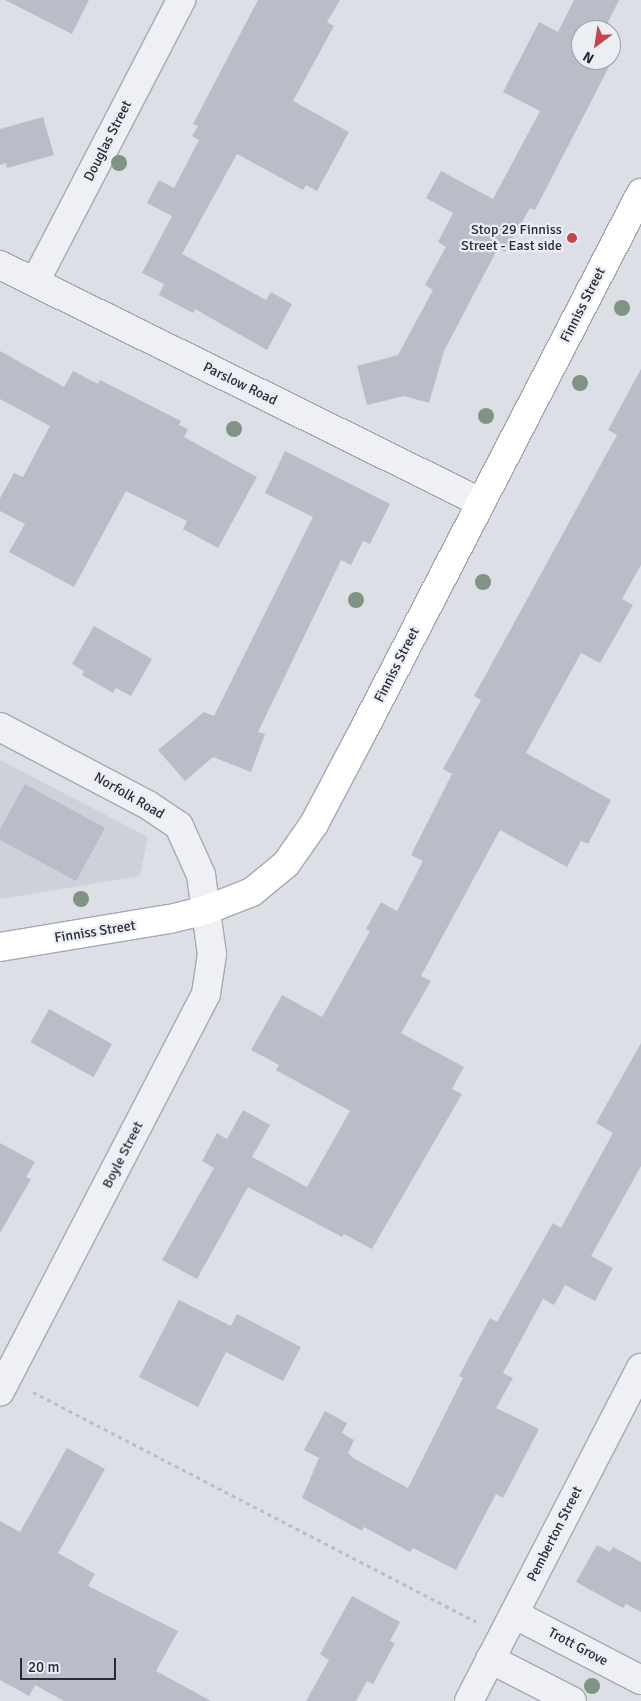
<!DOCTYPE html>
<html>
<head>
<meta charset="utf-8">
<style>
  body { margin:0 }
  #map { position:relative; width:641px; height:1701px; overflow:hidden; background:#dcdfe6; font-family:Signika,sans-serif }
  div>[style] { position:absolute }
  .built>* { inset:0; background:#ced1da }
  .building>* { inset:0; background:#babdc8; transform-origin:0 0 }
  .path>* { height:3px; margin-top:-1.5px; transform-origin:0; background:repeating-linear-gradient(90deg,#babdc4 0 4px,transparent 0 8px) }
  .roads { filter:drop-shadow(1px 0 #a5a9b3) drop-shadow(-1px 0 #a5a9b3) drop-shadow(0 1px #a5a9b3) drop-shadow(0 -1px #a5a9b3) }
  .street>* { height:28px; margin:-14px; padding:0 14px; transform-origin:14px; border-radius:14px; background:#eef0f4 }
  .secondary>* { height:28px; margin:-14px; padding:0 14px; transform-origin:14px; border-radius:14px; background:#fff }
  .trees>* { width:16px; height:16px; margin:-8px; border-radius:50%; background:#819484 }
  .dots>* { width:14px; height:14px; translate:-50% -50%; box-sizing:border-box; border:2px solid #ebeef3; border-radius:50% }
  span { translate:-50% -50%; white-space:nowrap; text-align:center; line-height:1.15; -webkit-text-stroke:4.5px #ebeef3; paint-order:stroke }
  .street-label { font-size:14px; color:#262c3b }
  .poi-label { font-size:14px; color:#262c3b }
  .right { translate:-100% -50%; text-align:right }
  .north { position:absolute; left:571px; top:20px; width:50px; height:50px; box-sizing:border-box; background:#ebeef3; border:1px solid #9ca0a9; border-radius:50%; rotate:211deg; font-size:14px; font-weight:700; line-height:20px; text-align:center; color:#262c3b }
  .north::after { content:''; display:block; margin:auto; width:18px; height:22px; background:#c7444a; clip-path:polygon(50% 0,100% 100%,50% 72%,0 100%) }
  .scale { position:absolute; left:20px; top:1658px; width:96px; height:22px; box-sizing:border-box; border:2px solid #262c3b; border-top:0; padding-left:6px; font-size:15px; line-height:18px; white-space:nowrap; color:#262c3b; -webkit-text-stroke:4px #ebeef3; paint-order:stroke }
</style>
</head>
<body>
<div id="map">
  <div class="built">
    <div style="clip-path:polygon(0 760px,148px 837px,140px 876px,0 899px)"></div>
  </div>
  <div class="building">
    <div style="clip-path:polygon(5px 0,89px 0,72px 34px)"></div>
    <div style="clip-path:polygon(258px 0,340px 0,327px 22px,334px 26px,293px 101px,349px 132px,317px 191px,306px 185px,303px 190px,237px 154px,182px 254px,266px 300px,271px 292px,292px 304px,267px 350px,195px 309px,193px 313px,159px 295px,164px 284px,142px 273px,172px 216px,147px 203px,159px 180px,174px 188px,199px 140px,192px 136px,198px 126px,193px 124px)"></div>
    <div style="clip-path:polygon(574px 0,619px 0,604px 30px,581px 30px,581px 60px,612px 61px,535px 210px,530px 208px,505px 252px,498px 248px,444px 351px,429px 403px,404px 396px,367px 405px,357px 366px,398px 355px,433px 290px,425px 285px,446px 247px,438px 242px,453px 213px,426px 198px,441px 171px,493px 199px,540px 111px,503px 92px,539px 22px,558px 32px)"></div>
    <div style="clip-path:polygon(43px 117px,54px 155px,7px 168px,6px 163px,0 165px,0 129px)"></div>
    <div style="clip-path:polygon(0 351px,64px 387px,73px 371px,98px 384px,100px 380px,181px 421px,179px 425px,188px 429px,184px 437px,257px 477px,218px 548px,183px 529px,187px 521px,126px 491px,74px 587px,9px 552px,25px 524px,0 511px,0 498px,14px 473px,23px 477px,50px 426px,0 399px)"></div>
    <div style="clip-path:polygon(641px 369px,641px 565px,622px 599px,633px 605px,600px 663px,581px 653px,526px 753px,611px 800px,588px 844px,581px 841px,567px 867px,500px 830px,421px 976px,431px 981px,401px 1033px,464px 1067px,452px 1089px,462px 1094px,372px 1249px,344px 1234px,342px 1237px,248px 1187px,197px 1279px,162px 1260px,214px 1168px,202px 1161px,217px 1133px,227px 1139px,243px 1110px,270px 1125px,252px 1157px,307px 1187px,350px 1111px,276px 1070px,279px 1065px,251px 1050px,282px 995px,322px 1017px,370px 931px,366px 929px,381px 902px,397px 911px,423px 861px,411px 855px,452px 774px,443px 769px,481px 700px,474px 696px,617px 435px,608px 430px)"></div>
    <div style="clip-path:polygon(285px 451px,390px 504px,370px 544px,363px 541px,351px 565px,341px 560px,258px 732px,265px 734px,251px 772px,213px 757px,185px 781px,158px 750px,204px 712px,214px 716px,313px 517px,265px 493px)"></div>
    <div style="clip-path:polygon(94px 626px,152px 659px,131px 696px,116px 688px,113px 693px,82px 675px,84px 671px,72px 664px)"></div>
    <div style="clip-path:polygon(25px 784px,105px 828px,76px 881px,0 840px,0 829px)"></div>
    <div style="left:49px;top:1009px;width:72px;height:38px;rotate:29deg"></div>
    <div style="clip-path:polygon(641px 1043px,641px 1166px,591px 1256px,613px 1268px,595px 1301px,565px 1285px,554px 1305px,543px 1299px,503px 1373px,513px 1378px,496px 1408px,539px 1429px,503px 1498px,496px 1494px,456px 1570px,413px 1548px,410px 1552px,364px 1527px,362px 1531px,302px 1498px,319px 1458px,304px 1450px,325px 1411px,347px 1423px,342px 1433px,354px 1440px,348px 1453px,353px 1458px,408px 1488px,463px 1378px,459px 1376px,490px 1318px,497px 1322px,553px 1223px,561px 1228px,613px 1133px,596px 1123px)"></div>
    <div style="clip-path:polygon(0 1143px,35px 1162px,26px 1177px,31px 1179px,0 1233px)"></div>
    <div style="clip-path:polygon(179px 1300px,231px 1326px,237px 1314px,301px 1347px,283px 1381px,226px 1352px,198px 1407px,139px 1377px)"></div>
    <div style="clip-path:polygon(67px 1448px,105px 1469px,58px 1553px,95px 1574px,88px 1586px,178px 1631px,156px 1671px,211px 1701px,64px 1701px,35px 1685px,29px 1696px,0 1680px,0 1521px,20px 1532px)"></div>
    <div style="clip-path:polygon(597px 1545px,610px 1552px,613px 1547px,641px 1562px,641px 1612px,626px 1604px,623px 1608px,576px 1582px)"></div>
    <div style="clip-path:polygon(352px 1596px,400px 1622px,390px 1641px,395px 1643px,373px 1684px,367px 1681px,356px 1701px,306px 1701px,329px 1660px,320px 1654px)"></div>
  </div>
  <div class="path">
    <div style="left:33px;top:1392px;width:499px;rotate:27.4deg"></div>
  </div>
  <div class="roads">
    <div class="street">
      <div style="left:0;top:265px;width:535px;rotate:26.28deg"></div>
      <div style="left:35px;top:282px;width:318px;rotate:-62.6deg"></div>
      <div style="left:0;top:727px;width:167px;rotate:27.8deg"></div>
      <div style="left:148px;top:805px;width:37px;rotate:34deg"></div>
      <div style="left:179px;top:826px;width:54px;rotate:65.8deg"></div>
      <div style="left:201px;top:875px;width:80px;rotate:82.1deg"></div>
      <div style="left:212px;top:954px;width:40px;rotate:98.5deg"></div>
      <div style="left:206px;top:994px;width:448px;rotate:117.4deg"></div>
      <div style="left:514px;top:1614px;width:143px;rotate:27.5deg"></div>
      <div style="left:490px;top:1659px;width:92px;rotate:27.1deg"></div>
      <div style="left:469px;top:1701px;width:375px;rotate:-62.7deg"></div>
    </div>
    <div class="secondary">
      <div style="left:0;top:947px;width:172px;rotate:-9.4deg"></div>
      <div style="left:170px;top:919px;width:37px;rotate:-14deg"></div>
      <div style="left:206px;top:910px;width:49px;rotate:-21.4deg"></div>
      <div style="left:252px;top:892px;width:44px;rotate:-39.5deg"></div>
      <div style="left:286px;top:864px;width:49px;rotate:-55deg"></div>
      <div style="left:314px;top:824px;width:101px;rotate:-62.2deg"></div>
      <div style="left:361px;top:735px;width:610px;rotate:-62.68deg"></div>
    </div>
  </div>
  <div class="trees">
    <div style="left:119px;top:163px"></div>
    <div style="left:622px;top:308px"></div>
    <div style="left:580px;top:383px"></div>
    <div style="left:486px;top:416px"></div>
    <div style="left:234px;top:429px"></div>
    <div style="left:483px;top:582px"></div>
    <div style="left:356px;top:600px"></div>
    <div style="left:81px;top:899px"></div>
    <div style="left:592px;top:1686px"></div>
  </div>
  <div class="dots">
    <div style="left:572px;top:238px;background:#c7444a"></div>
  </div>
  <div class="street-label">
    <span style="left:108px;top:141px;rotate:-63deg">Douglas Street</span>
    <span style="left:583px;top:305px;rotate:-63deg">Finniss Street</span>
    <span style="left:240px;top:384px;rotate:26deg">Parslow Road</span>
    <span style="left:397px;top:665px;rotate:-63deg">Finniss Street</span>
    <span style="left:129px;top:796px;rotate:30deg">Norfolk Road</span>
    <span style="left:95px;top:932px;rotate:-9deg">Finniss Street</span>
    <span style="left:123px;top:1155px;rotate:-63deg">Boyle Street</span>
    <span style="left:555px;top:1534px;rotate:-63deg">Pemberton Street</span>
    <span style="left:578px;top:1647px;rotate:28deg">Trott Grove</span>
  </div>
  <div class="poi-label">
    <span class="right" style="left:562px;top:238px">Stop 29 Finniss<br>Street - East side</span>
  </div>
  <div class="north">N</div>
  <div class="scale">20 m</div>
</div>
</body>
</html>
